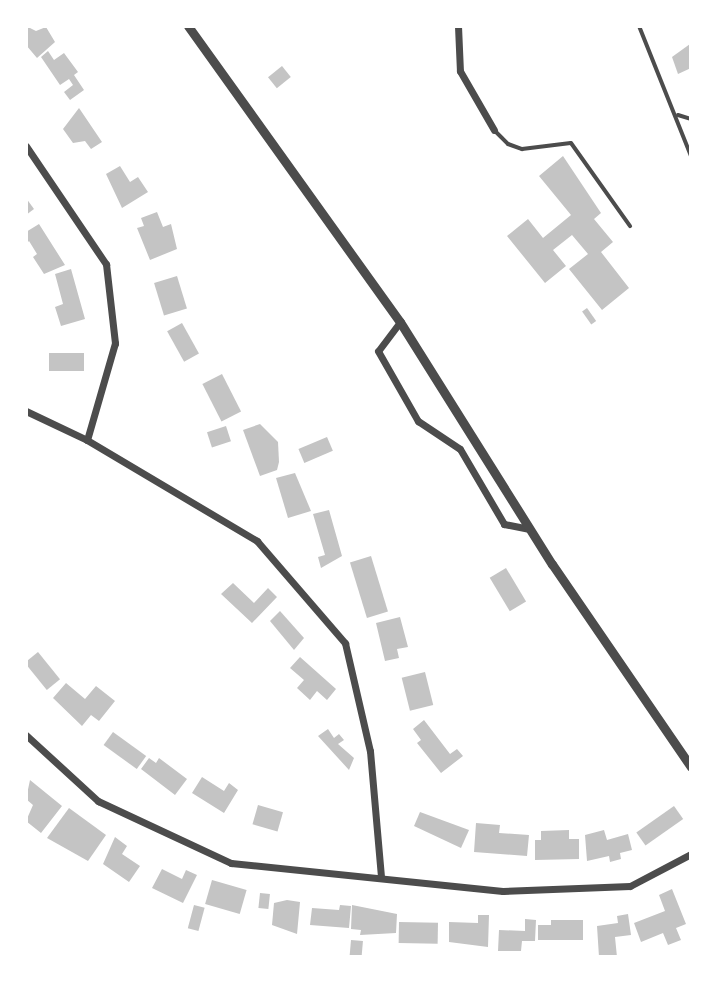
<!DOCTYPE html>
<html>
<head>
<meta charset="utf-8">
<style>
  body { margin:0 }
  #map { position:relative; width:717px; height:983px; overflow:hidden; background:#fff; font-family:"DM Sans",sans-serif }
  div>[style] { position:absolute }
  .building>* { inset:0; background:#c4c4c4; transform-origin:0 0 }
  .service>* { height:4px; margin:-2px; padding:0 2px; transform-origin:2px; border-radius:2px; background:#4c4c4c }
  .minor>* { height:7px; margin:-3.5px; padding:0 3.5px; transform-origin:3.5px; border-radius:3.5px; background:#4c4c4c }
  .tertiary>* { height:9px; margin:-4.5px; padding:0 4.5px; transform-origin:4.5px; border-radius:4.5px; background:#4c4c4c }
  span { translate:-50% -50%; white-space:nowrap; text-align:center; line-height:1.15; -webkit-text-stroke:8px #fff; paint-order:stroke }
  .frame { position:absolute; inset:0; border:28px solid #fff; pointer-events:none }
</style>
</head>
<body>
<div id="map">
  <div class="building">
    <div style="clip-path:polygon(26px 26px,36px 31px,46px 27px,55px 42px,37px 58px,26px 45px)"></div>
    <div style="clip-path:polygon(690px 44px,691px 68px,678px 74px,672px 57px)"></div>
    <div style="clip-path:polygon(48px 51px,54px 60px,64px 53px,78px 72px,74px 75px,84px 90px,70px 100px,64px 92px,73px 85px,69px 79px,60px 85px,41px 57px)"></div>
    <div style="left:282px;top:66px;width:14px;height:18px;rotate:51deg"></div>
    <div style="clip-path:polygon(79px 108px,102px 142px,91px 149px,85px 141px,73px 143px,63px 129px)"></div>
    <div style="clip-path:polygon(563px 156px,601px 213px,594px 219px,613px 242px,601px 252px,629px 288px,602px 310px,569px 269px,588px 254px,572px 235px,553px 250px,566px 266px,545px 283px,507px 236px,528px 219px,543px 238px,571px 215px,539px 176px)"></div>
    <div style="clip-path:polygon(120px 166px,130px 182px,138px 177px,148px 192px,122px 208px,106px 174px)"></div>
    <div style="clip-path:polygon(26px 198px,34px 209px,26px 215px)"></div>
    <div style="clip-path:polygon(157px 212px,163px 227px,171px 224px,177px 249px,150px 260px,137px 228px,144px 226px,141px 218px)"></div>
    <div style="clip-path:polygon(39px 224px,65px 265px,44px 274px,33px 257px,37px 254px,29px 241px,26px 244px,26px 232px)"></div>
    <div style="clip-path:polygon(71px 269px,85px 319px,61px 326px,55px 307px,63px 304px,55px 274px)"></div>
    <div style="left:177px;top:276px;width:34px;height:24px;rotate:73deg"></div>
    <div style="left:587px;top:308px;width:16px;height:6px;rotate:55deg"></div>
    <div style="left:182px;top:323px;width:35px;height:17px;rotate:61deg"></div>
    <div style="left:84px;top:353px;width:18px;height:35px;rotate:90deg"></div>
    <div style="left:222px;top:374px;width:42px;height:22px;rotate:63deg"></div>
    <div style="clip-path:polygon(260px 424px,278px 442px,279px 462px,277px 470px,260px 476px,243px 430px)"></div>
    <div style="left:226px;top:426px;width:16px;height:20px;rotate:72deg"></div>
    <div style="left:327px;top:437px;width:15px;height:31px;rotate:67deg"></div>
    <div style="clip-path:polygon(295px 473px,311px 511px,288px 518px,276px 478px)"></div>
    <div style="clip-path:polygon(329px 510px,342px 556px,321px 568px,318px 557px,325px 555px,313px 514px)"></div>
    <div style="left:371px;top:556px;width:58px;height:22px;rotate:73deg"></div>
    <div style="left:506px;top:568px;width:39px;height:19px;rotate:59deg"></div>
    <div style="clip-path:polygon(233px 583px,254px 603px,268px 588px,277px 597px,252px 623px,221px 594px)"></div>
    <div style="clip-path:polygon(280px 611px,304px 638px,294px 650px,270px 621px)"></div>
    <div style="clip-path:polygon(400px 617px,408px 647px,397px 649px,399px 658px,385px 661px,376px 623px)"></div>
    <div style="left:38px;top:652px;width:35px;height:17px;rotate:51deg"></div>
    <div style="clip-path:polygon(300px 657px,336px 689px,327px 700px,317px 691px,310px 700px,297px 688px,304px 680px,290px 668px)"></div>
    <div style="left:425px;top:672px;width:34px;height:24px;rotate:76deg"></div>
    <div style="clip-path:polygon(66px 683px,85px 699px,96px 686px,115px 701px,99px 721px,91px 715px,82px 726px,53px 698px)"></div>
    <div style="clip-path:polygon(424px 720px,450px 754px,457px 749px,463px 756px,441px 773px,417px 743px,421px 740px,413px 729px)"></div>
    <div style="clip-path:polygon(328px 729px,334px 738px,339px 734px,344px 740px,338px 744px,354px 758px,349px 770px,318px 736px)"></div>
    <div style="left:113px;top:732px;width:41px;height:16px;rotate:36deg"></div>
    <div style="clip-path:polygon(149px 758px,156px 763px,159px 758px,187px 779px,175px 795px,141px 769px)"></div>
    <div style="clip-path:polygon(202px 777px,224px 791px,229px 783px,238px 790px,224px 813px,192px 793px)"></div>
    <div style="clip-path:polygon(30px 780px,62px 806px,41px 833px,26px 821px,33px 805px,26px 799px)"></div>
    <div style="left:258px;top:805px;width:26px;height:20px;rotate:16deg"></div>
    <div style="left:674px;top:806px;width:16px;height:46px;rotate:55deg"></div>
    <div style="clip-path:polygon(69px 808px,106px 835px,88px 861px,47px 838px)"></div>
    <div style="clip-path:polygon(420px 812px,469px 830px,461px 848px,414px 826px)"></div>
    <div style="clip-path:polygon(476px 823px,500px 825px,499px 833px,529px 835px,527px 856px,474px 852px)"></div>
    <div style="clip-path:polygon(569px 830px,569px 839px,579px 839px,579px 859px,535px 860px,535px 840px,541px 840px,541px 831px)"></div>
    <div style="clip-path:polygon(604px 830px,607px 840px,628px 834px,632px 850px,620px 853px,621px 859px,610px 862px,609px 856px,587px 861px,585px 835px)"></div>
    <div style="clip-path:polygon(115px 837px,127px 846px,122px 854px,140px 866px,129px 882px,103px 864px)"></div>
    <div style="clip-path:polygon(162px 869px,182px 879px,186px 870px,197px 875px,183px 903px,152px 888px)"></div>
    <div style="left:212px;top:880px;width:36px;height:25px;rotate:16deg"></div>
    <div style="clip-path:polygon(672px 889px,686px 924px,676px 928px,681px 940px,668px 945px,663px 933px,641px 942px,634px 923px,665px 911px,659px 895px)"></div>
    <div style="left:260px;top:893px;width:10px;height:15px;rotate:6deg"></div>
    <div style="clip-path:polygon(287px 900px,300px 902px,297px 934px,272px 925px,274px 903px)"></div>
    <div style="left:194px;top:905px;width:11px;height:24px;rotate:15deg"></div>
    <div style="clip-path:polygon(340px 905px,351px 906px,349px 928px,310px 925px,312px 908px,339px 910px)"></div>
    <div style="clip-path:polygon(352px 905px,397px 914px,396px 933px,360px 935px,361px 930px,351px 929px)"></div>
    <div style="clip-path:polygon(628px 914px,631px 935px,615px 937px,617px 957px,599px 957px,597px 926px,618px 923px,617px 916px)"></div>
    <div style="clip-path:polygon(478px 915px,489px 915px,488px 947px,449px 942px,449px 922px,478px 923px)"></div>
    <div style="clip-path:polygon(525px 919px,536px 920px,535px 941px,522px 941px,521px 951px,498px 951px,499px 930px,525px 931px)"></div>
    <div style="clip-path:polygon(551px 920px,583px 920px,583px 940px,538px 940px,538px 925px,551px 925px)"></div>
    <div style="left:399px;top:922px;width:39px;height:21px;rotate:1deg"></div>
    <div style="left:351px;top:940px;width:12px;height:17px;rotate:5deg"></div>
  </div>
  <div class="service">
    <div style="left:639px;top:26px;width:140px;rotate:68.2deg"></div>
    <div style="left:678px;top:115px;width:14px;rotate:17deg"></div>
    <div style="left:494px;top:130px;width:20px;rotate:45deg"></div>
    <div style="left:508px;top:144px;width:15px;rotate:20deg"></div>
    <div style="left:522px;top:149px;width:49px;rotate:-7deg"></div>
    <div style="left:571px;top:143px;width:102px;rotate:54.6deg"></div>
  </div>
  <div class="minor">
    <div style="left:458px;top:26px;width:45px;rotate:87.5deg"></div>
    <div style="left:460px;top:71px;width:68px;rotate:60deg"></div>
    <div style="left:26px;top:146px;width:143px;rotate:55.9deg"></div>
    <div style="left:106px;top:264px;width:80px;rotate:83.5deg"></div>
    <div style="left:115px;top:343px;width:101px;rotate:106.1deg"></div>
    <div style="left:400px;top:322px;width:36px;rotate:127deg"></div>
    <div style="left:378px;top:351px;width:81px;rotate:60.3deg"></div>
    <div style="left:418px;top:421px;width:50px;rotate:33.7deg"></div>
    <div style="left:460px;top:449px;width:87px;rotate:59.6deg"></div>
    <div style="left:504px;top:524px;width:26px;rotate:11deg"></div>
    <div style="left:26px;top:411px;width:68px;rotate:25.4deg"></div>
    <div style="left:87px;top:440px;width:198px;rotate:30.7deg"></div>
    <div style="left:257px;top:541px;width:135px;rotate:49.2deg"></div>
    <div style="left:345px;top:643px;width:111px;rotate:77deg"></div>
    <div style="left:370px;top:751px;width:127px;rotate:85deg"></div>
    <div style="left:26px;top:735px;width:98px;rotate:42.5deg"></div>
    <div style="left:98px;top:801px;width:147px;rotate:25deg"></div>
    <div style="left:231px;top:863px;width:273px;rotate:5.9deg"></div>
    <div style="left:503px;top:891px;width:127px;rotate:-2.3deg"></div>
    <div style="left:630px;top:886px;width:69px;rotate:-27.7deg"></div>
  </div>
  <div class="tertiary">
    <div style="left:188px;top:26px;width:364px;rotate:54.4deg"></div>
    <div style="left:400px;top:322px;width:286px;rotate:57.9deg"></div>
    <div style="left:552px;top:564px;width:246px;rotate:55.6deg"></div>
  </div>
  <div class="frame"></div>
</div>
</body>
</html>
